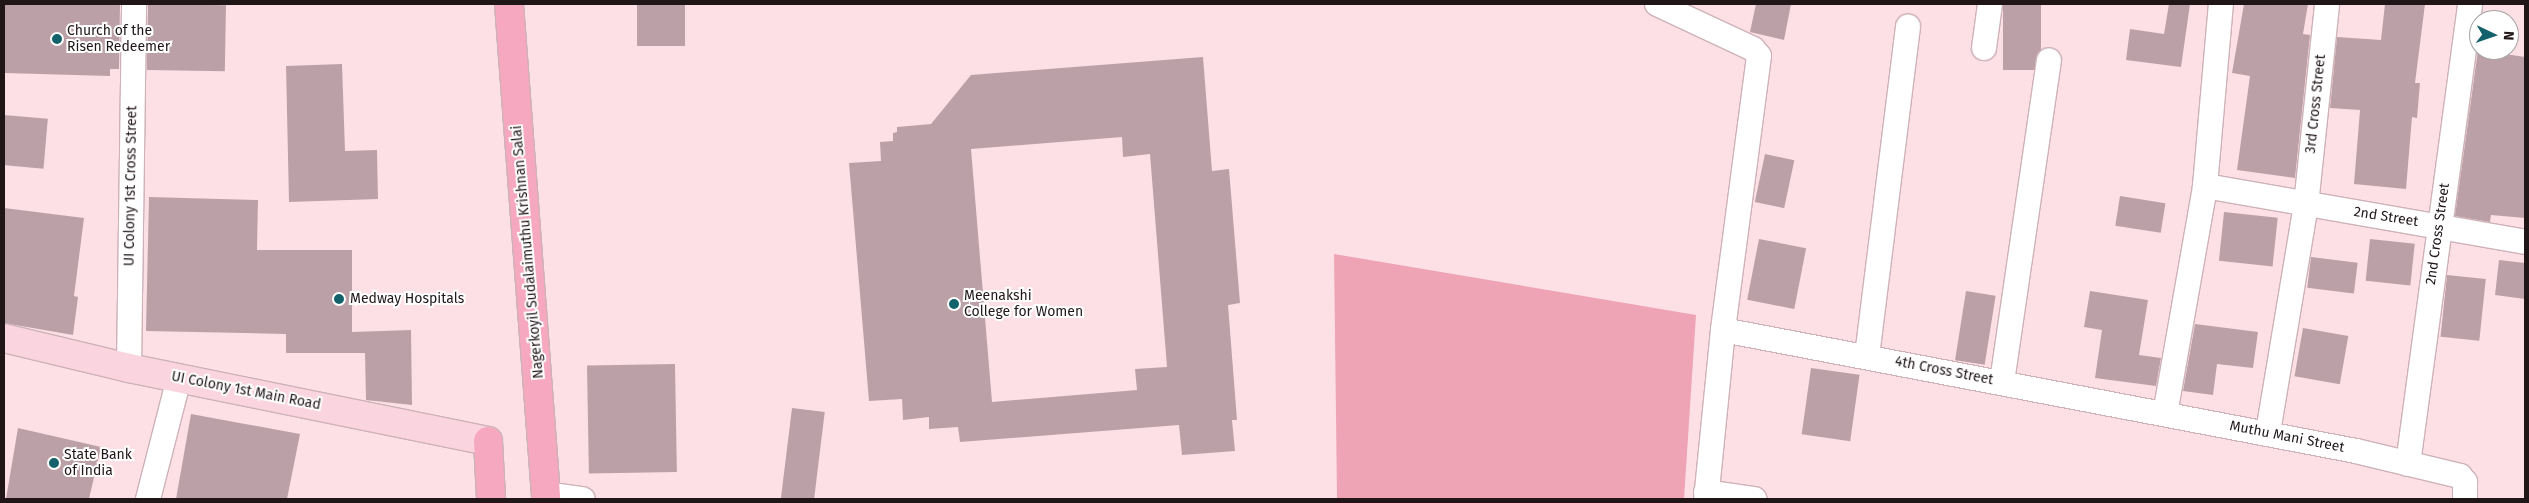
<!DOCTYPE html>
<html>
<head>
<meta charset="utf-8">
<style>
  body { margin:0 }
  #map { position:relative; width:2529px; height:503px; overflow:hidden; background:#fce0e6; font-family:"Fira Sans",sans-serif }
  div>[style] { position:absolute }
  .green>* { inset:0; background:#efa4b6 }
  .building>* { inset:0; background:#bba1a7; transform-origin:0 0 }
  .roads { filter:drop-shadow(1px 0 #cdb2b8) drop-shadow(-1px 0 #cdb2b8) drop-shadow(0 1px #cdb2b8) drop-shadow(0 -1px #cdb2b8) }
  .minor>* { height:24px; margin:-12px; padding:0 12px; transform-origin:12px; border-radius:12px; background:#fff }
  .secondary>* { height:28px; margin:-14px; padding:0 14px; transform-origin:14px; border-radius:14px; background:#fad4df }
  .primary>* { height:28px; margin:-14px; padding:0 14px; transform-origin:14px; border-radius:14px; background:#f5a8bf }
  .dots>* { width:14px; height:14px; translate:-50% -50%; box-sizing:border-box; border:2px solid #fff; border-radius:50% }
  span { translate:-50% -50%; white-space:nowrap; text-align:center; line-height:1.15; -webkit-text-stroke:4px #fff; paint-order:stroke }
  .poi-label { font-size:14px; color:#201618 }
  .left { translate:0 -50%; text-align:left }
  .street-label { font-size:14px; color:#201618 }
  .frame { position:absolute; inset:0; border:5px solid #201618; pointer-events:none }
  .north { position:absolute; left:2469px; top:10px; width:50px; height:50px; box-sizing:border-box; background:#fff; border:1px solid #a6a2a3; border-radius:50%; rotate:93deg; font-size:14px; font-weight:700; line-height:20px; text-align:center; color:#201618 }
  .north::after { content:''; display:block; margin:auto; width:18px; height:22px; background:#13616b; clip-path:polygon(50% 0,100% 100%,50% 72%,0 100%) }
</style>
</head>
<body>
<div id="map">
  <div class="green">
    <div style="clip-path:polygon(1334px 254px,1696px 315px,1684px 499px,1337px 499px)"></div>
  </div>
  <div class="building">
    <div style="clip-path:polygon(4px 4px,120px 4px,119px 69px,110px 69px,110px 76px,4px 73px)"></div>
    <div style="left:148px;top:4px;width:78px;height:66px;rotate:1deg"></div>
    <div style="left:637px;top:4px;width:48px;height:42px"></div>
    <div style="clip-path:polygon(1756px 4px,1791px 4px,1784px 40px,1750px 32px)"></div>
    <div style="left:2003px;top:4px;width:38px;height:66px"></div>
    <div style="clip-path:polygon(2169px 4px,2190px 4px,2181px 67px,2126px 60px,2130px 29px,2164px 34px)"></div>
    <div style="clip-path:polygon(2244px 4px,2308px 4px,2303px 34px,2310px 35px,2295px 178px,2237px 170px,2250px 76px,2232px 73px)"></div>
    <div style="clip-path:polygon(2385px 4px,2425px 4px,2415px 83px,2420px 83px,2417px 118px,2412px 117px,2406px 189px,2354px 184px,2360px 110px,2330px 108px,2337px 37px,2381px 40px)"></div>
    <div style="clip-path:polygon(2478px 50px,2525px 57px,2525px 218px,2491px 215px,2490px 222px,2455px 216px)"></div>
    <div style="clip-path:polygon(evenodd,1203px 57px,1212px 171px,1229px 169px,1240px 303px,1228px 305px,1237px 420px,1232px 420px,1235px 451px,1182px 455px,1179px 425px,960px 442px,958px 427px,929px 429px,929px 417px,903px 420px,902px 399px,869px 401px,849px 163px,881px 161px,880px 142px,893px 141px,893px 133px,897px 132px,897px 127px,931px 124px,971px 75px,1203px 57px,1122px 137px,1123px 157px,1150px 154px,1167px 367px,1135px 369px,1137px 390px,992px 402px,971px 149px,1122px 137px)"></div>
    <div style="clip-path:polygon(342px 64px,345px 151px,377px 150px,378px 199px,289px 202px,286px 66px)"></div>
    <div style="left:4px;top:115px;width:44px;height:50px;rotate:5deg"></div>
    <div style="left:1765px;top:154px;width:30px;height:49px;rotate:12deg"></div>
    <div style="left:2120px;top:196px;width:46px;height:30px;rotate:9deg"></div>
    <div style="clip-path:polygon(149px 197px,258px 200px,257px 250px,352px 250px,352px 332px,411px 330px,412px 405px,366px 400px,365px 353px,286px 353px,286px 334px,146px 331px)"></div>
    <div style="clip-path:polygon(4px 208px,84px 218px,74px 296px,78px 297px,73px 335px,4px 323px)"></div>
    <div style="left:2224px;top:212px;width:54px;height:49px;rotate:6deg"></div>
    <div style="left:1759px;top:239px;width:48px;height:62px;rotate:11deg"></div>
    <div style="left:2370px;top:239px;width:45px;height:42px;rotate:6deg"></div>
    <div style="left:2311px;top:257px;width:47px;height:31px;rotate:7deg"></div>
    <div style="clip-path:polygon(2499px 260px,2525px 263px,2525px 299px,2495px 295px)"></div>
    <div style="left:2447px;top:275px;width:39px;height:62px;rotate:6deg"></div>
    <div style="left:1966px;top:291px;width:30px;height:70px;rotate:9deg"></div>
    <div style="clip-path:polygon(2090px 291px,2148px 300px,2139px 355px,2161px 358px,2156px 386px,2095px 378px,2102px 330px,2084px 327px)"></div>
    <div style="clip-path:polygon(2195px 324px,2258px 332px,2253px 368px,2217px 364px,2213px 395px,2183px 391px)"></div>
    <div style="left:2303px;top:328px;width:46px;height:49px;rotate:10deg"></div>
    <div style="left:675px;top:364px;width:108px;height:88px;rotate:89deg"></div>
    <div style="left:1811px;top:368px;width:49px;height:67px;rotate:8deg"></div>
    <div style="left:792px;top:408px;width:33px;height:92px;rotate:7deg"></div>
    <div style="clip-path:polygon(191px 414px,300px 434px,287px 499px,176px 499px)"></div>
    <div style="clip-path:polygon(18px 428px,101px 447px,89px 499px,6px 499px)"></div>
  </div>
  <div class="roads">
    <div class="minor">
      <div style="left:1657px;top:4px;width:106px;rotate:25.1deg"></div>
      <div style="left:1753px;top:49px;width:9px;rotate:49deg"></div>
      <div style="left:1759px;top:56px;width:276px;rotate:97.5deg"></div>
      <div style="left:1723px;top:330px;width:170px;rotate:95.7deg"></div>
      <div style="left:1984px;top:48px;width:44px;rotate:-82.2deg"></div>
      <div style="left:2205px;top:186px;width:325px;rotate:9.9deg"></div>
      <div style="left:1723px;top:330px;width:644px;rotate:10.82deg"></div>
      <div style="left:2356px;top:451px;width:107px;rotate:13.5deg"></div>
      <div style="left:2460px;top:476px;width:8px;rotate:50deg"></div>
      <div style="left:2465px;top:482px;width:17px;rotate:90deg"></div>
      <div style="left:1867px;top:356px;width:332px;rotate:-82.9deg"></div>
      <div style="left:129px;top:368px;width:364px;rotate:-89.2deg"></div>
      <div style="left:2002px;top:382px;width:325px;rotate:-81.7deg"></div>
      <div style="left:2165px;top:414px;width:231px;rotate:-80deg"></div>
      <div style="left:2205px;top:186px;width:183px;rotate:-85deg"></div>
      <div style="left:2268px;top:432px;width:230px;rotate:-80.5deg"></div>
      <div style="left:2306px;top:205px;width:202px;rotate:-84deg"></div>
      <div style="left:2408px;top:464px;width:464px;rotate:-82.3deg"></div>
      <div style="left:1706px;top:492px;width:49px;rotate:8.3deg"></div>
      <div style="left:546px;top:494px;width:37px;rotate:8deg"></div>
      <div style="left:148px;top:499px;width:125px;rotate:-75.6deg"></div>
    </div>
    <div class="secondary">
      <div style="left:4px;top:338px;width:129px;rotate:13.5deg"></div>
      <div style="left:129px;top:368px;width:366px;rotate:11.5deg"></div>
    </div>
    <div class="primary">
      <div style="left:509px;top:4px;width:496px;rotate:85.7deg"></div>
      <div style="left:488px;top:441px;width:58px;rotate:87deg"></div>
    </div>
  </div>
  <div class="dots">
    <div style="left:57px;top:39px;background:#13616b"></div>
    <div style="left:339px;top:299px;background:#13616b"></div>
    <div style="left:954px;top:304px;background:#13616b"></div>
    <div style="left:54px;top:463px;background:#13616b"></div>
  </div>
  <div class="poi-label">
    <span class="left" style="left:67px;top:39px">Church of the<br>Risen Redeemer</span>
    <span class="left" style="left:964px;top:304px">Meenakshi<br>College for Women</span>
    <span class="left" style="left:350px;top:299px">Medway Hospitals</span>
    <span class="left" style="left:64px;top:463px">State Bank<br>of India</span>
  </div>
  <div class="street-label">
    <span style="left:2316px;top:104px;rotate:-84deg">3rd Cross Street</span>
    <span style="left:131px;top:186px;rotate:-89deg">UI Colony 1st Cross Street</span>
    <span style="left:2386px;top:217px;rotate:9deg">2nd Street</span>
    <span style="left:2438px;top:234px;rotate:-82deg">2nd Cross Street</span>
    <span style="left:528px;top:252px;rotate:-95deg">Nagerkoyil Sudalaimuthu Krishnan Salai</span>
    <span style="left:1944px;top:371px;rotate:11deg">4th Cross Street</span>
    <span style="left:246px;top:391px;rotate:11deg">UI Colony 1st Main Road</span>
    <span style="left:2287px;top:437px;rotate:11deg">Muthu Mani Street</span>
  </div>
  <div class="frame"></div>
  <div class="north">N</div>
</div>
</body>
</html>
